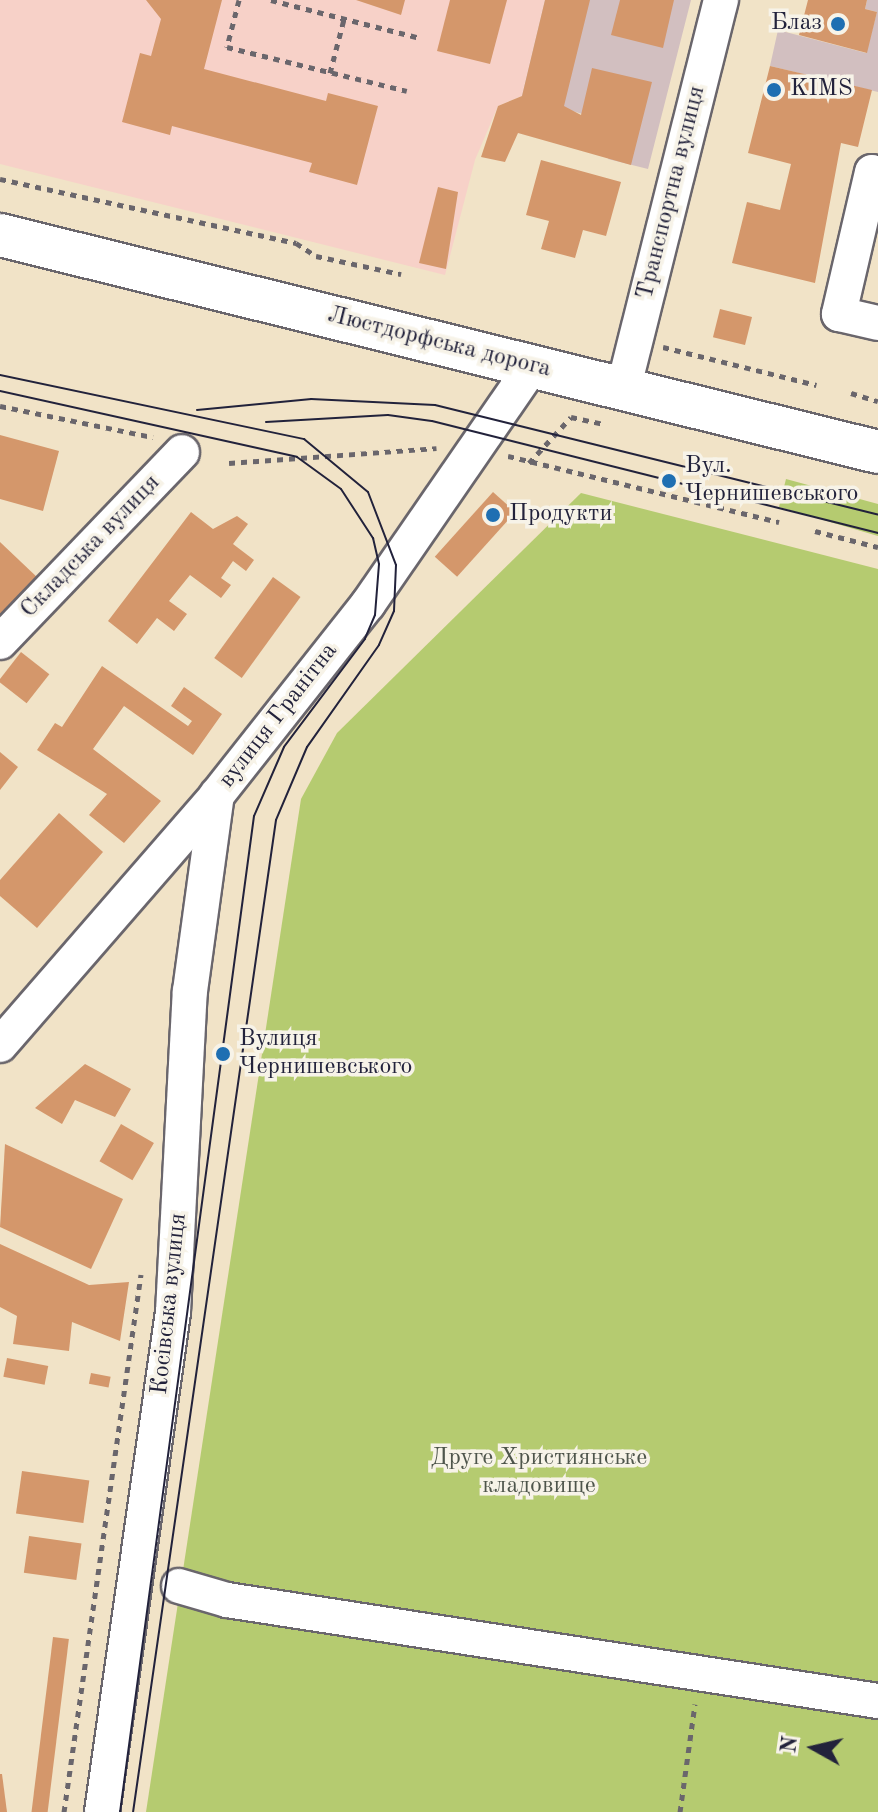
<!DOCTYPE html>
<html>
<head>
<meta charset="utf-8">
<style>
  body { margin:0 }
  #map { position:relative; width:878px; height:1812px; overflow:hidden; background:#f1e3c7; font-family:"Old Standard TT",serif }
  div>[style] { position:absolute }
  .built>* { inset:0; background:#f7d1c8 }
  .industrial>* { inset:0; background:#d2bfc0 }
  .green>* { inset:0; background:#b5cb70 }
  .building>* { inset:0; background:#d4976b; transform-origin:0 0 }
  .path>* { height:5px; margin-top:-2.5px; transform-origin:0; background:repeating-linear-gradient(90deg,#6a666c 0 6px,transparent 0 12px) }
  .roads { filter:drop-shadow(2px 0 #6a666c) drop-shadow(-2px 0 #6a666c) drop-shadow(0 2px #6a666c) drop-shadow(0 -2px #6a666c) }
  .minor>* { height:34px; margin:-17px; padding:0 17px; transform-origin:17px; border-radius:17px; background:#fff }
  .major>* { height:42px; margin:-21px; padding:0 21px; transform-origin:21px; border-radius:21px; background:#fff }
  .tram>* { height:2px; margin:-1px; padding:0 1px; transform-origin:1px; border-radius:1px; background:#22223b }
  .dots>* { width:22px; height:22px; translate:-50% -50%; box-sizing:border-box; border:4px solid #f7f3e8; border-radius:50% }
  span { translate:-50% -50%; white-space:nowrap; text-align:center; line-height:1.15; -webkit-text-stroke:7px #f7f3e8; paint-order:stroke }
  .poi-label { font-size:24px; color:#22223b }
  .right { translate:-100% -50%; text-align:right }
  .left { translate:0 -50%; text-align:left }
  .street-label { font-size:24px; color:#22223b }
  .park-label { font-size:24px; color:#4e554b }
  .north { position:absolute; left:774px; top:1708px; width:80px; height:80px; -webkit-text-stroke:6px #f7f3e8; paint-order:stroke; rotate:278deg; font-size:22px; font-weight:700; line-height:32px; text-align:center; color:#22223b }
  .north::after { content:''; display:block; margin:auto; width:28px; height:36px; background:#22223b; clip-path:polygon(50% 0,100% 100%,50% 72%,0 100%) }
</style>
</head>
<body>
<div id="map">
  <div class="built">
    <div style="clip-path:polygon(0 0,545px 0,522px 96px,498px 106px,475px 160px,445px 275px,0 164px)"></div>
  </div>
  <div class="industrial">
    <div style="clip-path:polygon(545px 0,691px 0,648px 169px,608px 159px,616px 124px,522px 96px)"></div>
    <div style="clip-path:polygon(867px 0,878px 0,878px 92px,770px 66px,778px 30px,866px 53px,877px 12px,865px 9px)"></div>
  </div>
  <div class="green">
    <div style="clip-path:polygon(786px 479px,878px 504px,878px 536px,779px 507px)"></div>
    <div style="clip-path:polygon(581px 493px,878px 569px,878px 1812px,146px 1812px,301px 799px,337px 733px)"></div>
  </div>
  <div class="building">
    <div style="clip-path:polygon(146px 0,222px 0,204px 69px,326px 101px,328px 93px,378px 106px,357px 185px,309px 172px,312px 163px,172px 126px,170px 135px,122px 122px,140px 53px,151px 56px,161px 19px)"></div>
    <div style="clip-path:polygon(356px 0,405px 0,401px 15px)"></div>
    <div style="clip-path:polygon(450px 0,507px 0,490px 64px,437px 51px)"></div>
    <div style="clip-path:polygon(545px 0,590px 0,564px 106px,581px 115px,592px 68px,652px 82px,631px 165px,518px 133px,505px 162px,481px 157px,498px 106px,522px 96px)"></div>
    <div style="clip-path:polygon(620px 0,674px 0,663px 48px,611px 35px)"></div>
    <div style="clip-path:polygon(808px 0,867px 0,865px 9px,877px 12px,867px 53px,799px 35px)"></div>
    <div style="clip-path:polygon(770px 66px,872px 90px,858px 147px,841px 143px,815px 283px,732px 263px,747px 202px,780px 210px,791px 164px,748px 153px)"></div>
    <div style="clip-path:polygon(541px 160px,621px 182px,606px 236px,583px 230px,575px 258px,541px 249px,549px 221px,526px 215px)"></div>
    <div style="clip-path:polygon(438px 187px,458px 192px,446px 269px,419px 263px)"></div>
    <div style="left:720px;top:309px;width:33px;height:29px;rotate:14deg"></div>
    <div style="clip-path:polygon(0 435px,59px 451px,43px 511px,0 499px)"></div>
    <div style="left:493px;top:492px;width:30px;height:87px;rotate:42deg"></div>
    <div style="clip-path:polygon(191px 512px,213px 529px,237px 516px,248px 524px,233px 544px,254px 560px,246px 571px,233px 561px,221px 578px,231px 585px,221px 598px,190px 575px,169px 601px,187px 614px,174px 631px,157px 618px,137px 644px,108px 621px)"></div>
    <div style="clip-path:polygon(0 542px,39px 579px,0 622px)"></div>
    <div style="left:273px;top:577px;width:34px;height:100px;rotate:36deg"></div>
    <div style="left:21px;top:652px;width:36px;height:37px;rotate:38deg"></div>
    <div style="clip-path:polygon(102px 666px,188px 726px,192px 721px,171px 706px,184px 687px,222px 714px,193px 755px,124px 706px,93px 749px,161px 801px,124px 843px,89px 815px,107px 794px,37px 750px,55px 723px,62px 727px)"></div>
    <div style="clip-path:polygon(0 752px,18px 767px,0 790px)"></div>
    <div style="clip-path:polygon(59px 813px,103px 852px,37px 928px,0 896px,0 880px)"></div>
    <div style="clip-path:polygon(85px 1064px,131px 1089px,115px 1117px,75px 1100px,62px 1124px,35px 1108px)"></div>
    <div style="left:121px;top:1124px;width:38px;height:43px;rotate:30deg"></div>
    <div style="clip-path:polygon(5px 1144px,123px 1199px,91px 1269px,0 1227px)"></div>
    <div style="clip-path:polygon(0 1244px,89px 1285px,129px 1282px,120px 1341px,72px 1322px,69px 1351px,13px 1344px,17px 1316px,0 1307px)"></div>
    <div style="left:7px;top:1358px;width:42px;height:19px;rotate:11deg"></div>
    <div style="left:91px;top:1373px;width:20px;height:11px;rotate:11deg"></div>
    <div style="left:22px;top:1471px;width:68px;height:43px;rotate:8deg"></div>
    <div style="left:29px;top:1536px;width:53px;height:37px;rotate:8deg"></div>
    <div style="left:53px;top:1637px;width:16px;height:177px;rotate:7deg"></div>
    <div style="clip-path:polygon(0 1774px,2px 1774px,7px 1812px,0 1812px)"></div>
  </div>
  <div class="path">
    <div style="left:239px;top:0;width:49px;rotate:104.3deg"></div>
    <div style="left:227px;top:47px;width:185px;rotate:13.7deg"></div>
    <div style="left:271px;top:0;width:154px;rotate:14.3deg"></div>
    <div style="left:330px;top:73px;width:56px;rotate:-75.5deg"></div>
    <div style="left:0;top:179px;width:303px;rotate:12.2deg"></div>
    <div style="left:296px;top:243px;width:24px;rotate:33deg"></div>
    <div style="left:316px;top:256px;width:87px;rotate:12deg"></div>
    <div style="left:663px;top:347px;width:158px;rotate:13.9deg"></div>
    <div style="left:851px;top:393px;width:28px;rotate:17deg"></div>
    <div style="left:0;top:406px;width:156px;rotate:11.5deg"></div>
    <div style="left:508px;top:456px;width:279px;rotate:13.7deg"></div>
    <div style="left:229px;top:463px;width:208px;rotate:-4.1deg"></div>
    <div style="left:529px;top:463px;width:62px;rotate:-47.6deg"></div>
    <div style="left:571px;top:417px;width:33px;rotate:12deg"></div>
    <div style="left:815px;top:531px;width:65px;rotate:14.3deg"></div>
    <div style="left:64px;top:1812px;width:543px;rotate:-81.85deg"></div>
    <div style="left:680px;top:1812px;width:109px;rotate:-82.1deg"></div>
  </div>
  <div class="roads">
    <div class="minor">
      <div style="left:878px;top:174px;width:6px;rotate:-162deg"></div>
      <div style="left:872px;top:172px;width:146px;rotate:103.1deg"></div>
      <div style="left:839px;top:314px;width:40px;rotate:13deg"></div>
      <div style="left:624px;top:386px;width:398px;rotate:-75.9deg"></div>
      <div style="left:0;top:642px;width:263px;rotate:-46.2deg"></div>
      <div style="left:0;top:1045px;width:331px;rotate:-49deg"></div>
      <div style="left:217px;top:795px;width:243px;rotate:-51.7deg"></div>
      <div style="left:368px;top:604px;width:289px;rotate:-55.4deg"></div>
      <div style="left:179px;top:1586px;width:50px;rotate:16.3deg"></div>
      <div style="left:227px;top:1600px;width:659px;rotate:8.82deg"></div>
      <div style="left:102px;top:1812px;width:505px;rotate:-81.92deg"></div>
      <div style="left:173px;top:1312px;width:321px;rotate:-87deg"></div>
      <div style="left:190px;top:991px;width:198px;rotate:-82.2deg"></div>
    </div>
    <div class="major">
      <div style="left:0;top:235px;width:904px;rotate:13.88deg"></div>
    </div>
  </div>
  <div class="tram">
    <div style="left:0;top:375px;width:311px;rotate:11.9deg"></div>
    <div style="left:304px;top:439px;width:83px;rotate:39.6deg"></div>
    <div style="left:368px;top:492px;width:78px;rotate:69deg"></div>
    <div style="left:396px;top:565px;width:46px;rotate:92.5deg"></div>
    <div style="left:394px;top:611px;width:37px;rotate:114deg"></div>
    <div style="left:379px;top:645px;width:125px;rotate:125.2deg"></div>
    <div style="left:307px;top:747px;width:79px;rotate:113deg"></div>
    <div style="left:276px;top:820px;width:1002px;rotate:98.2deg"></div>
    <div style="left:0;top:391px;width:304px;rotate:12.5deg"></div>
    <div style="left:297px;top:457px;width:54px;rotate:36deg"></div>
    <div style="left:341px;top:489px;width:59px;rotate:56.9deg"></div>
    <div style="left:373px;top:538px;width:27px;rotate:77deg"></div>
    <div style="left:379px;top:564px;width:51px;rotate:94.5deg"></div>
    <div style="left:375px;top:615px;width:26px;rotate:113deg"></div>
    <div style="left:365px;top:639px;width:135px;rotate:126.9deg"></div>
    <div style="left:284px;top:747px;width:75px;rotate:113.5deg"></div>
    <div style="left:254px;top:816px;width:1005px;rotate:97.66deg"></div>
    <div style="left:197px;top:410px;width:115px;rotate:-5.5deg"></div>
    <div style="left:311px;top:399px;width:124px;rotate:2.8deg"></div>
    <div style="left:435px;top:405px;width:456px;rotate:13.9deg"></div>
    <div style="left:266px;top:422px;width:122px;rotate:-3.3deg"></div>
    <div style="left:388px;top:415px;width:44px;rotate:7.8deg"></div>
    <div style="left:432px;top:421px;width:460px;rotate:14.1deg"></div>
  </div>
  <div class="dots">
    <div style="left:838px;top:24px;background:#1f6fb2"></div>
    <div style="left:774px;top:90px;background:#1f6fb2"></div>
    <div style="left:669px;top:481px;background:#1f6fb2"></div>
    <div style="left:493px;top:515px;background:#1f6fb2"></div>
    <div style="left:223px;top:1054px;background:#1f6fb2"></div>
  </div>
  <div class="poi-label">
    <span class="right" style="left:822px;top:24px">Блаз</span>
    <span class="left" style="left:790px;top:90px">KIMS</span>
    <span class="left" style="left:685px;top:481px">Вул.<br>Чернишевського</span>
    <span class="left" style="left:509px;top:515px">Продукти</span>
    <span class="left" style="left:239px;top:1054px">Вулиця<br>Чернишевського</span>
  </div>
  <div class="street-label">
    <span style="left:672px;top:193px;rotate:-76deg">Транспортна вулиця</span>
    <span style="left:439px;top:343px;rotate:14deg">Люстдорфська дорога</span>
    <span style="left:91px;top:547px;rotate:-46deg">Складська вулиця</span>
    <span style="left:279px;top:716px;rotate:-52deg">вулиця Гранітна</span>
    <span style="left:170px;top:1304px;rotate:-84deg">Косівська вулиця</span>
  </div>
  <div class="park-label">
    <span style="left:539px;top:1473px">Друге Християнське<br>кладовище</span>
  </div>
  <div class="north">N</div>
</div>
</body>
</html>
